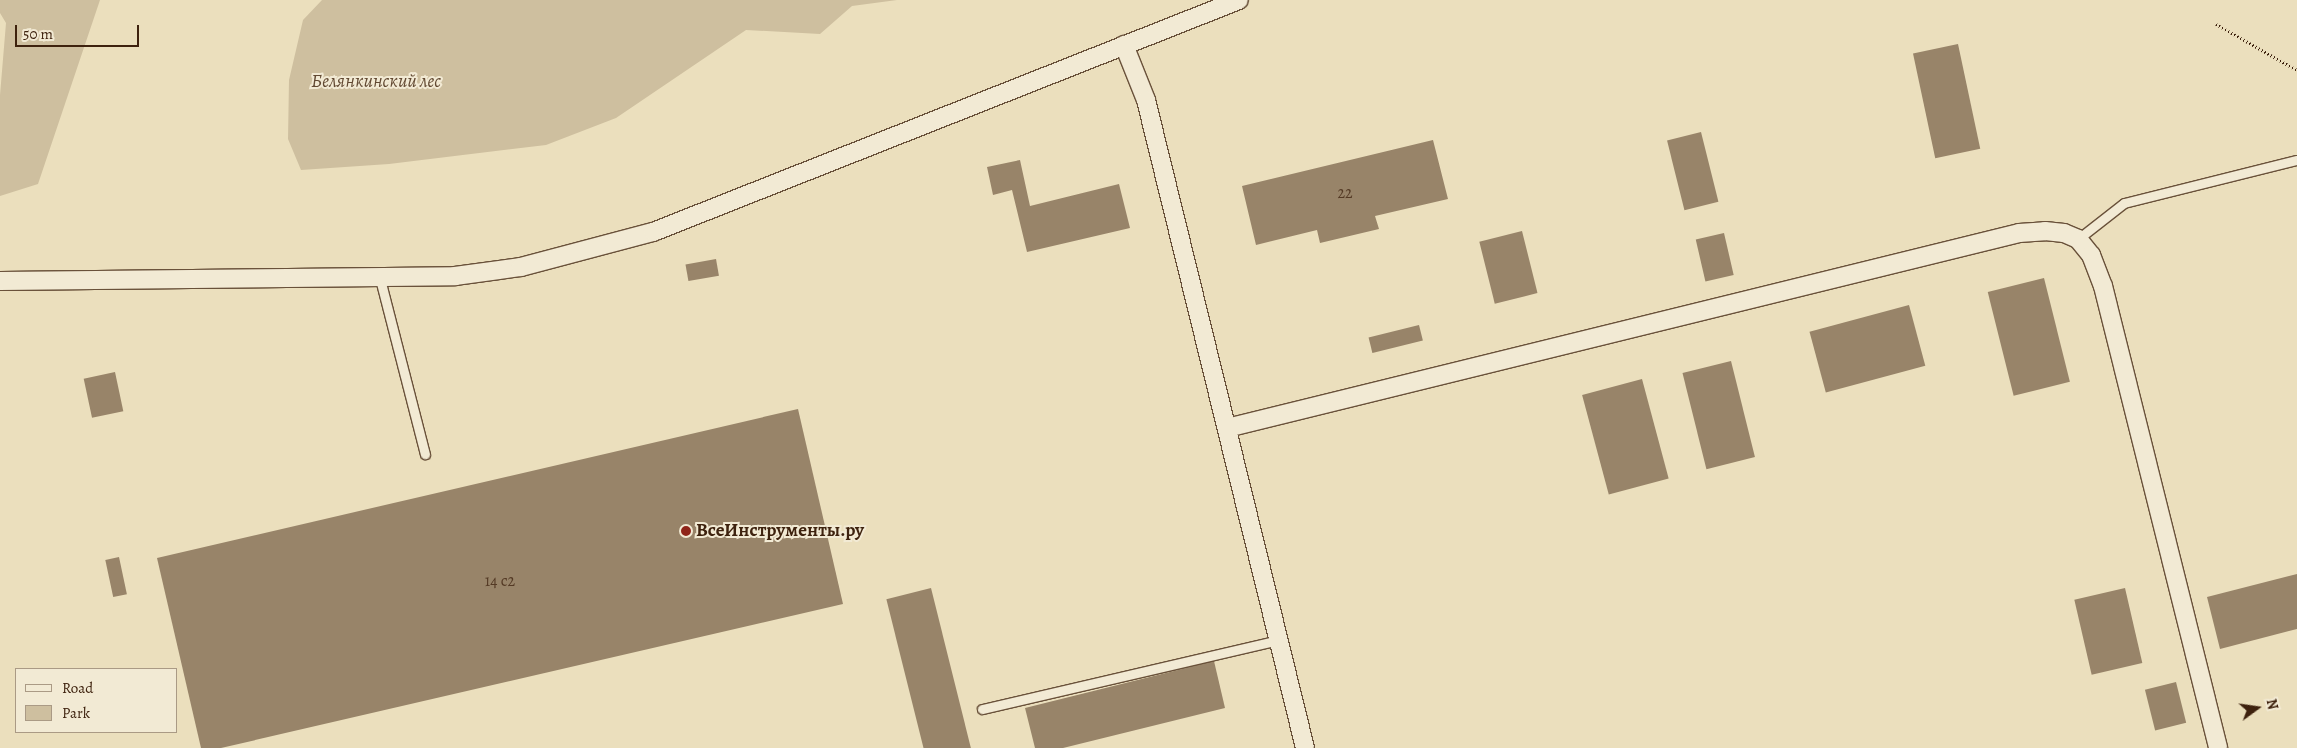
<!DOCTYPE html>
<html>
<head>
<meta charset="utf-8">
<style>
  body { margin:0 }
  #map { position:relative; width:2297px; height:748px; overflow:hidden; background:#ebdfbd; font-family:Alegreya,serif }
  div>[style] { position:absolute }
  .green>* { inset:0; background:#cebf9f }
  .building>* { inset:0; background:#988469; transform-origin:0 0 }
  .path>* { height:3px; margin-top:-1.5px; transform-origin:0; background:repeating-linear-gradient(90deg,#3e220e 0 1px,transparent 0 3.5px) }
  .roads { filter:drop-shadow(1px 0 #69513a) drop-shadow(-1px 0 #69513a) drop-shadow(0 1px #69513a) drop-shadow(0 -1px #69513a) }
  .lane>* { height:9px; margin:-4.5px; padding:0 4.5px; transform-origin:4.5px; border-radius:4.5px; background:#f2ead4 }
  .street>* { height:18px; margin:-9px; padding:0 9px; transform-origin:9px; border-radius:9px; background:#f2ead4 }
  .dots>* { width:14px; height:14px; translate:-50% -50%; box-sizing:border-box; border:2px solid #f2ead4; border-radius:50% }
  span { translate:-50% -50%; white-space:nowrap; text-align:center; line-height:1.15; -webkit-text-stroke:4px #f2ead4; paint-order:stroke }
  .number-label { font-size:16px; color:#543a25 }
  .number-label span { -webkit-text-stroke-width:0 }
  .park-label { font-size:19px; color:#624932; font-style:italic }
  .poi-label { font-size:19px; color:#3e220e; font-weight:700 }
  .left { translate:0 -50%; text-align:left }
  .legend { position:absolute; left:15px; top:668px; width:162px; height:65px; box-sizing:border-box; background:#f2ead4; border:1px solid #aa9a85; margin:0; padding:6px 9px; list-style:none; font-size:15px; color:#3e220e }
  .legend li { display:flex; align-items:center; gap:10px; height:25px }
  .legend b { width:25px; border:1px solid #aa9a85 }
  .north { position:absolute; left:2232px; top:683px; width:50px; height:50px; -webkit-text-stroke:4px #f2ead4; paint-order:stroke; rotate:76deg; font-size:14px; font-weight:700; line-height:20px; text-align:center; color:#3e220e }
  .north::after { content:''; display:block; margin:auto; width:18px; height:22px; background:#3e220e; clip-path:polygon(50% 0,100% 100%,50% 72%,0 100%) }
  .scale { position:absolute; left:15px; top:25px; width:124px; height:22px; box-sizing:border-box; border:2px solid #3e220e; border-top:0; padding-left:6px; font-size:15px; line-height:18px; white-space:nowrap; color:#3e220e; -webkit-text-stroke:4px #f2ead4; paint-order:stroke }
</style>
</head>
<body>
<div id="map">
  <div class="green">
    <div style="clip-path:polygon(0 0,100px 0,38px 184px,0 196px,0 95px,6px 23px,0 13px)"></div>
    <div style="clip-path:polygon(322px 0,897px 0,852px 6px,820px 34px,746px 30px,616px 118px,546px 145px,389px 164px,301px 170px,288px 139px,289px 80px,303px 20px)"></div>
  </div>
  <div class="building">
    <div style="left:1958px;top:44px;width:107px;height:46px;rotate:78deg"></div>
    <div style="left:1701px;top:132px;width:72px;height:35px;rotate:76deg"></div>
    <div style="clip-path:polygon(1433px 140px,1448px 199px,1375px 216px,1379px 229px,1320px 243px,1317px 230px,1256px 245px,1242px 186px)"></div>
    <div style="clip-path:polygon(1020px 160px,1030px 206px,1119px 184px,1130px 228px,1027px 252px,1012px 190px,993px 195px,987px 167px)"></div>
    <div style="left:1522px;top:231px;width:64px;height:44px;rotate:76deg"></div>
    <div style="left:1724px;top:233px;width:43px;height:29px;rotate:77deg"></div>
    <div style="left:716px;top:259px;width:17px;height:31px;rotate:80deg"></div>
    <div style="left:2044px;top:278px;width:107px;height:58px;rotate:76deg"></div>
    <div style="left:1909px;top:305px;width:63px;height:103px;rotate:75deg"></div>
    <div style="left:1419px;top:325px;width:16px;height:52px;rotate:76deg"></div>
    <div style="left:1731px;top:361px;width:99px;height:50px;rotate:76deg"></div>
    <div style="left:115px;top:372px;width:40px;height:32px;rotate:78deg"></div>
    <div style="left:1642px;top:379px;width:103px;height:62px;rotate:75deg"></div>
    <div style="clip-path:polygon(798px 409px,843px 604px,221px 748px,201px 748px,157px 558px)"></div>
    <div style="left:119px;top:557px;width:38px;height:14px;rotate:78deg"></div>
    <div style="clip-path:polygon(2297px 574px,2297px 629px,2220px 649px,2207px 597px)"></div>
    <div style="left:931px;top:588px;width:165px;height:46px;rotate:76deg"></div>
    <div style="left:2125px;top:588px;width:77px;height:52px;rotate:77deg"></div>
    <div style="clip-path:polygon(1214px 661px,1225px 708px,1063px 748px,1035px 748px,1025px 708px)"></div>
    <div style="left:2176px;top:682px;width:42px;height:32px;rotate:76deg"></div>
  </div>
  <div class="path">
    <div style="left:2216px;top:24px;width:93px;rotate:29.6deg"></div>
  </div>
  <div class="roads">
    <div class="lane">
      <div style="left:2078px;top:239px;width:58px;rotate:-38deg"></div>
      <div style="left:2124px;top:203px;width:178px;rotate:-14deg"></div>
      <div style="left:379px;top:275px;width:185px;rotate:75.6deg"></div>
      <div style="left:982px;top:709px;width:304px;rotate:-13.1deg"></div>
    </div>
    <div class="street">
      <div style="left:1124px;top:45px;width:59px;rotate:68.2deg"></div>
      <div style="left:1146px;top:100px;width:667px;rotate:76.21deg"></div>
      <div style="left:0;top:281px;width:455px;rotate:-0.6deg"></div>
      <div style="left:455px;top:276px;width:67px;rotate:-7.8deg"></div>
      <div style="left:521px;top:267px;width:137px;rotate:-14.9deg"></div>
      <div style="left:653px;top:232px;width:630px;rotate:-21.6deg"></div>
      <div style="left:1227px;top:428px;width:816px;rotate:-13.83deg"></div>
      <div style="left:2019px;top:233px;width:26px;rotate:-4deg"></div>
      <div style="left:2045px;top:231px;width:19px;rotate:6deg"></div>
      <div style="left:2064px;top:233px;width:15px;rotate:23deg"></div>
      <div style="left:2078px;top:239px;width:21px;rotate:51deg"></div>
      <div style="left:2091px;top:255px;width:33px;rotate:69deg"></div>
      <div style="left:2103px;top:286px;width:476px;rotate:76deg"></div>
    </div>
  </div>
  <div class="dots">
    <div style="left:686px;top:531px;background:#8f2418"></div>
  </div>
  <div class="number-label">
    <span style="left:1345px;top:193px">22</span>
    <span style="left:500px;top:581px">14 с2</span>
  </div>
  <div class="park-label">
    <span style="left:376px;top:82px">Белянкинский лес</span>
  </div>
  <div class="poi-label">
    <span class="left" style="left:696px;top:531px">ВсеИнструменты.ру</span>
  </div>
  <ul class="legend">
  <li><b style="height:6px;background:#f2ead4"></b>Road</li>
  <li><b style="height:14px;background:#cebf9f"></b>Park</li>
  </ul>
  <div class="north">N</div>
  <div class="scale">50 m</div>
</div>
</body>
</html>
